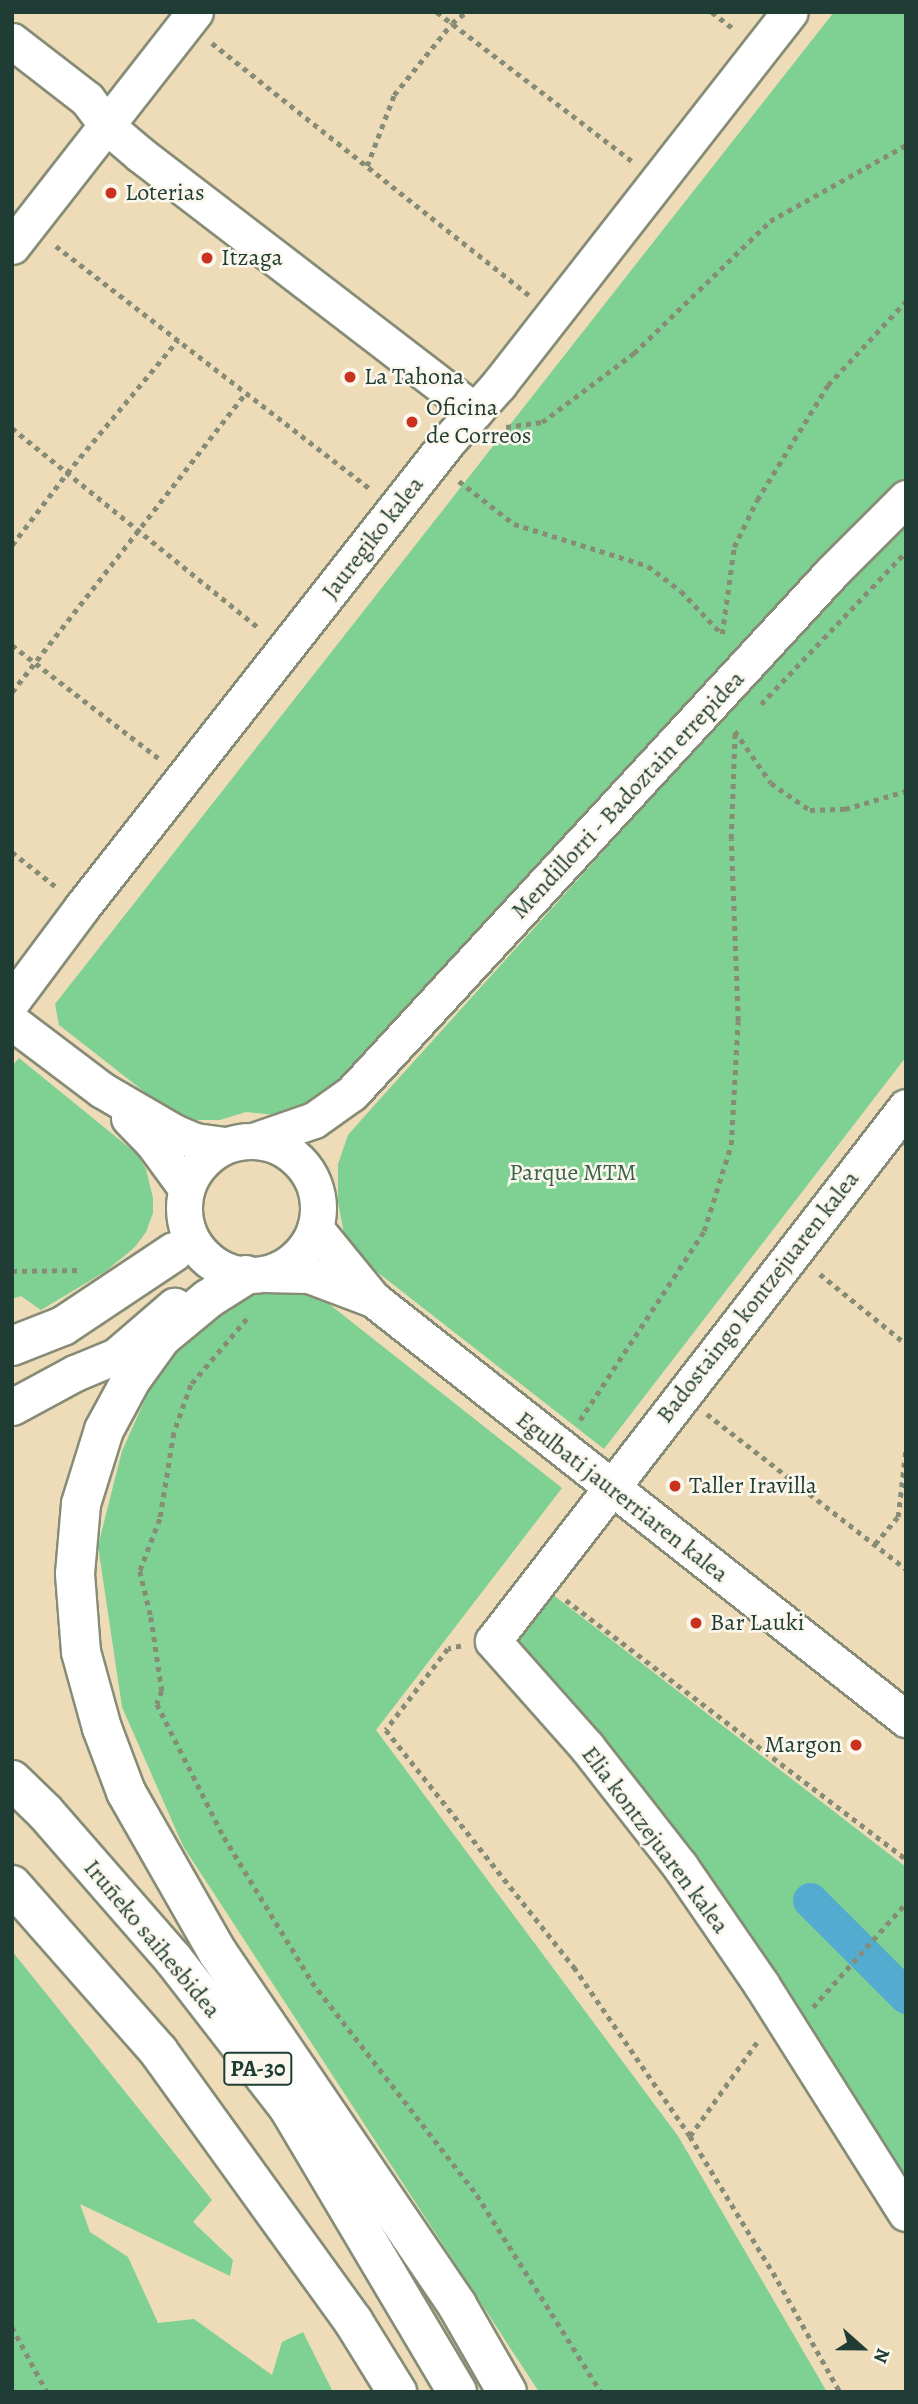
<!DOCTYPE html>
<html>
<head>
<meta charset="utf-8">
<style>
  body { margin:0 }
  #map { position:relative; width:918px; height:2404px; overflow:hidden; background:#eedcb9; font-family:Alegreya,serif }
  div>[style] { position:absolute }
  .green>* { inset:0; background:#7ed192 }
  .canal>* { height:35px; margin:-17.5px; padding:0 17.5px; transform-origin:17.5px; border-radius:17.5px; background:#53acd0 }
  .path>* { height:4.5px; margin-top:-2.25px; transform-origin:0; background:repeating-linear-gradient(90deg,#868c76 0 5px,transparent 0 10px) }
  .roads { filter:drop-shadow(2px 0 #868c76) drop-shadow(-2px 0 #868c76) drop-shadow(0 2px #868c76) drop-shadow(0 -2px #868c76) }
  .minor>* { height:35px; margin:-17.5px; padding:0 17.5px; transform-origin:17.5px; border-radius:17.5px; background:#fff }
  .minor>.ring { margin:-17.5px; padding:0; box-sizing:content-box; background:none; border:35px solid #fff; border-radius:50% }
  .highway>* { height:38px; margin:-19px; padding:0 19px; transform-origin:19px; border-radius:19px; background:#fff }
  .dots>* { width:19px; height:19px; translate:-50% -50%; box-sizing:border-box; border:4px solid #fbf7ec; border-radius:50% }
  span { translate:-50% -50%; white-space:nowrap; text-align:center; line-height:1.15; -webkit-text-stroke:5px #fbf7ec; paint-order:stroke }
  .shield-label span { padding:2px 5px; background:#fbf7ec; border:2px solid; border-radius:5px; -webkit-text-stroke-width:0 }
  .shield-label { font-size:23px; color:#1f3d34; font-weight:700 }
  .poi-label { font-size:24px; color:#1f3d34 }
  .left { translate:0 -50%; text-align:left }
  .right { translate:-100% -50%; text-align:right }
  .street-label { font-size:24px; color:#1f3d34 }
  .park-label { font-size:24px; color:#37624c }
  .frame { position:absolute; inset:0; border:14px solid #1f3d34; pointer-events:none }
  .north { position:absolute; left:827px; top:2313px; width:70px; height:70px; -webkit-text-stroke:5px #fbf7ec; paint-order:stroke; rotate:111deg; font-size:19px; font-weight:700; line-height:28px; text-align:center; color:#1f3d34 }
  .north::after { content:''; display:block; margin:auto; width:24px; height:32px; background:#1f3d34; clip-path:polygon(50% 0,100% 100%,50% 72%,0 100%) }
</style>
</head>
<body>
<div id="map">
  <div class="green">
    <div style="clip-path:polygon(834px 12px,906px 12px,906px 476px,770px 616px,338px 1080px,309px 1104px,274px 1115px,246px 1112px,220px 1120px,191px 1120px,160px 1104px,59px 1025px,55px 1004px)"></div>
    <div style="clip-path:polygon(906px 526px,906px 1057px,604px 1449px,363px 1261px,344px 1234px,338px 1202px,338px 1164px,348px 1135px,371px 1109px,793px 641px)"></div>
    <div style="clip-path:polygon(19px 1058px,137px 1154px,146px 1169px,153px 1198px,153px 1213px,146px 1232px,135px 1247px,106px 1271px,41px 1310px,21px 1296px,12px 1299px,12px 1066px)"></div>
    <div style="clip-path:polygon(300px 1281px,562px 1488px,376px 1730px,678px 2136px,827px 2392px,539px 2392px,183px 1846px,122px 1707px,98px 1546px,122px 1451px,159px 1368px,254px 1288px)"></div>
    <div style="clip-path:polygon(548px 1591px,906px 1867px,906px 2182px,515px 1643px,519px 1628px)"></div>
    <div style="clip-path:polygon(12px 1951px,212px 2200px,193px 2222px,233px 2260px,230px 2276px,80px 2204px,90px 2232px,128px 2257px,158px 2323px,194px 2319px,272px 2375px,282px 2342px,303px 2332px,333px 2392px,12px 2392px)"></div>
  </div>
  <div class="canal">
    <div style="left:810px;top:1900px;width:136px;rotate:45deg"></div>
  </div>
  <div class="path">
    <div style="left:437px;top:12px;width:245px;rotate:37.4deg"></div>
    <div style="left:712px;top:12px;width:29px;rotate:38deg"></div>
    <div style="left:212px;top:43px;width:405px;rotate:38.5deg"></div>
    <div style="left:367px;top:166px;width:76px;rotate:-69.2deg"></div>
    <div style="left:394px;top:95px;width:92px;rotate:-51.1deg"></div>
    <div style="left:452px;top:23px;width:18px;rotate:-38deg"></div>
    <div style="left:56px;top:246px;width:397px;rotate:37.7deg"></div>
    <div style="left:506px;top:427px;width:36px;rotate:-8deg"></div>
    <div style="left:542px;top:422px;width:115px;rotate:-36.9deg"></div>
    <div style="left:634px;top:353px;width:190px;rotate:-44.1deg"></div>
    <div style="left:770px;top:221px;width:156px;rotate:-29.2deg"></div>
    <div style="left:12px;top:428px;width:319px;rotate:39deg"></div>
    <div style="left:459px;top:481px;width:70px;rotate:38deg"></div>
    <div style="left:514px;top:524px;width:140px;rotate:17.4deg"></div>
    <div style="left:648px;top:566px;width:41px;rotate:37.1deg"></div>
    <div style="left:681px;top:591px;width:59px;rotate:46.4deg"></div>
    <div style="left:12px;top:545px;width:91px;rotate:-52.6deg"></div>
    <div style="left:67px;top:473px;width:173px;rotate:-50.2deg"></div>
    <div style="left:722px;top:634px;width:88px;rotate:-82.1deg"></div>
    <div style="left:734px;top:547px;width:52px;rotate:-63.9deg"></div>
    <div style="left:757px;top:500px;width:135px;rotate:-58.3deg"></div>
    <div style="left:828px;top:385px;width:115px;rotate:-47.1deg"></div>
    <div style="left:12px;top:645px;width:185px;rotate:37.7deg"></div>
    <div style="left:12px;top:692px;width:380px;rotate:-52deg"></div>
    <div style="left:761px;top:704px;width:210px;rotate:-46.4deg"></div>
    <div style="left:735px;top:731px;width:63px;rotate:55.3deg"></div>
    <div style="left:771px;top:783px;width:47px;rotate:34.7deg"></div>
    <div style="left:810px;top:810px;width:35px;rotate:-2deg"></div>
    <div style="left:845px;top:809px;width:64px;rotate:-16.4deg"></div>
    <div style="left:12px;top:852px;width:55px;rotate:38.3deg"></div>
    <div style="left:12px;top:1271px;width:70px;rotate:-0.8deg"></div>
    <div style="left:820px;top:1274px;width:111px;rotate:39.1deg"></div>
    <div style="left:247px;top:1319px;width:87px;rotate:130.3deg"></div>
    <div style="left:191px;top:1385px;width:51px;rotate:109.5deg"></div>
    <div style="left:174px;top:1433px;width:87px;rotate:99.2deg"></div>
    <div style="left:160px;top:1519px;width:56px;rotate:111deg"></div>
    <div style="left:140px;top:1571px;width:47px;rotate:76.6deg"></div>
    <div style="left:151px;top:1617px;width:75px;rotate:81.5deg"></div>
    <div style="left:162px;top:1691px;width:14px;rotate:111deg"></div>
    <div style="left:157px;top:1704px;width:149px;rotate:63.3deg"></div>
    <div style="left:224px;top:1837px;width:170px;rotate:58.7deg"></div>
    <div style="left:312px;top:1982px;width:269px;rotate:52.2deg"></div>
    <div style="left:477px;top:2195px;width:233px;rotate:57.8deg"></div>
    <div style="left:707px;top:1414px;width:252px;rotate:37.9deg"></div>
    <div style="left:580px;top:1420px;width:226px;rotate:-56.7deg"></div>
    <div style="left:704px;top:1231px;width:90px;rotate:-72.6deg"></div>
    <div style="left:731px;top:1145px;width:124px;rotate:-86.8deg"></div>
    <div style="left:738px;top:1021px;width:182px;rotate:-92.2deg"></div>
    <div style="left:731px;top:839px;width:108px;rotate:-87.9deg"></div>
    <div style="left:875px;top:1544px;width:35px;rotate:-50deg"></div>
    <div style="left:898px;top:1517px;width:70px;rotate:-83.5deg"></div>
    <div style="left:566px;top:1600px;width:427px;rotate:37.3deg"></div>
    <div style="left:461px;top:1646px;width:13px;rotate:167deg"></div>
    <div style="left:448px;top:1649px;width:102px;rotate:127.4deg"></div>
    <div style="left:386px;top:1730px;width:303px;rotate:51.6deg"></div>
    <div style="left:574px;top:1967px;width:205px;rotate:55.5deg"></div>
    <div style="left:690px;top:2136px;width:170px;rotate:58.7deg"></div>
    <div style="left:778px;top:2281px;width:127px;rotate:60.8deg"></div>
    <div style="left:813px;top:2007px;width:140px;rotate:-48.2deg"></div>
    <div style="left:690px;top:2136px;width:115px;rotate:-54.5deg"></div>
    <div style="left:12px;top:2327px;width:74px;rotate:61.7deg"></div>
  </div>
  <div class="roads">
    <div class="minor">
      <div style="left:12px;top:41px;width:95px;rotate:37.7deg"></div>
      <div style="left:87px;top:99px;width:35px;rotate:53deg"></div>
      <div style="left:108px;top:127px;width:43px;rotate:40.3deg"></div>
      <div style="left:141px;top:155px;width:421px;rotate:37.5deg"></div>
      <div style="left:12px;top:246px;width:297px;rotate:-52deg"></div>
      <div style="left:12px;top:1001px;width:117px;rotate:-53.3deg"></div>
      <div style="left:82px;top:907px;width:594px;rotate:-51.84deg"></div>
      <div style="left:449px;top:440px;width:75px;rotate:-48.2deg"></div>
      <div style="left:499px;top:384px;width:472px;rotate:-52deg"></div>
      <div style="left:12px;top:1022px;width:113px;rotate:37.1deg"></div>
      <div style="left:102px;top:1090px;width:83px;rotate:30.3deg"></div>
      <div style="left:174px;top:1132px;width:23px;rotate:23deg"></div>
      <div style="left:195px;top:1141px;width:30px;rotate:8deg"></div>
      <div style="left:906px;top:1107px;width:675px;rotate:127.72deg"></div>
      <div style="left:493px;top:1641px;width:142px;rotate:48.4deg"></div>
      <div style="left:587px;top:1747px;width:151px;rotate:52deg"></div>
      <div style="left:680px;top:1866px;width:143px;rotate:55.5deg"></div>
      <div style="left:761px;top:1984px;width:271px;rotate:57.7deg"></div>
      <div style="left:129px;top:1118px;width:35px;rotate:46deg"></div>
      <div style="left:153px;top:1143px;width:56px;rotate:53.7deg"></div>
      <div style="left:256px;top:1140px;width:61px;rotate:-19deg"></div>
      <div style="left:314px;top:1120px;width:47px;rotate:-35.4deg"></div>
      <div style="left:352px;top:1093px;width:710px;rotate:-47.34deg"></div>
      <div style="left:833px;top:571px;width:103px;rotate:-45deg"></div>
      <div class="ring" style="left:184px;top:1141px;width:99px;height:99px"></div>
      <div style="left:315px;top:1228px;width:92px;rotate:50.8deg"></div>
      <div style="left:373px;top:1299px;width:679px;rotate:38.24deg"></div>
      <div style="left:264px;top:1274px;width:45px;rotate:1.3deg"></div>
      <div style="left:309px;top:1275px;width:65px;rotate:20.7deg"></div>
      <div style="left:12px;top:1407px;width:72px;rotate:-28.4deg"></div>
      <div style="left:75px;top:1373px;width:44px;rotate:-22.5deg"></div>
      <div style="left:116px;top:1356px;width:77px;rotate:-40.8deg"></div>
    </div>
    <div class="highway">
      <div style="left:246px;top:1275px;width:45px;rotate:147.7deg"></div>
      <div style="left:208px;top:1299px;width:60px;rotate:140.4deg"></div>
      <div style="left:162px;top:1337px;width:53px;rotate:125.8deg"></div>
      <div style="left:131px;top:1380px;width:57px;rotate:118.4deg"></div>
      <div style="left:104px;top:1430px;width:77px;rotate:107.3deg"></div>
      <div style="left:81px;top:1504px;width:70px;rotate:94.9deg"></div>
      <div style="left:75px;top:1574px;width:78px;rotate:85.6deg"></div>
      <div style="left:81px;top:1652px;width:79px;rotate:74.6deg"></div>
      <div style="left:102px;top:1728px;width:68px;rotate:69.4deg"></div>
      <div style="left:126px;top:1792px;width:185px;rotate:60.3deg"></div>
      <div style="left:218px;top:1953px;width:425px;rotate:55.8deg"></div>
      <div style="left:457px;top:2305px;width:100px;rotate:60.1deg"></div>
      <div style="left:12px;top:1346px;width:55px;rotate:-21.4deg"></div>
      <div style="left:63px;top:1326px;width:133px;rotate:-33.7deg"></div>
      <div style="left:12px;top:1780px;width:46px;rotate:44.1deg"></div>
      <div style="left:45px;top:1812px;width:196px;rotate:48.9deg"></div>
      <div style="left:174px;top:1960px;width:186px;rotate:52.2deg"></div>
      <div style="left:288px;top:2107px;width:331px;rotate:59.3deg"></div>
      <div style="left:12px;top:1885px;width:222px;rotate:48.6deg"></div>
      <div style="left:159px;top:2052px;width:332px;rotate:54.2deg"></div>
      <div style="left:353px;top:2321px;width:84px;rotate:58.2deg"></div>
    </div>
  </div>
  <div class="dots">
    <div style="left:111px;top:193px;background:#c8321e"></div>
    <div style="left:207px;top:258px;background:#c8321e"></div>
    <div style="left:350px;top:377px;background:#c8321e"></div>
    <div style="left:412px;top:422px;background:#c8321e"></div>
    <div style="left:675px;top:1486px;background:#c8321e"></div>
    <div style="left:696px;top:1623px;background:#c8321e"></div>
    <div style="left:856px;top:1745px;background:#c8321e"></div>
  </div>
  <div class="shield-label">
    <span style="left:258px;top:2069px">PA-30</span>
  </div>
  <div class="poi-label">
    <span class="left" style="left:125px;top:193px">Loterias</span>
    <span class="left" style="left:221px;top:258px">Itzaga</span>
    <span class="left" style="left:364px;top:377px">La Tahona</span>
    <span class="left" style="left:426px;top:422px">Oficina<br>de Correos</span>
    <span class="left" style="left:689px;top:1486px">Taller Iravilla</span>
    <span class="left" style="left:710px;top:1623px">Bar Lauki</span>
    <span class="right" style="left:842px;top:1745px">Margon</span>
  </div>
  <div class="street-label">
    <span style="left:373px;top:538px;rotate:-52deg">Jauregiko kalea</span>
    <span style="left:628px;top:795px;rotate:-47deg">Mendillorri - Badoztain errepidea</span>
    <span style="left:758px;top:1297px;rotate:-52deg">Badostaingo kontzejuaren kalea</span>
    <span style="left:622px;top:1497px;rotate:38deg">Egulbati jaurerriaren kalea</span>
    <span style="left:655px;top:1840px;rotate:53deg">Elia kontzejuaren kalea</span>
    <span style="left:152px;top:1939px;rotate:50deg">Iruñeko saihesbidea</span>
  </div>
  <div class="park-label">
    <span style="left:573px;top:1173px">Parque MTM</span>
  </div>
  <div class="frame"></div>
  <div class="north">N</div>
</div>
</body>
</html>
